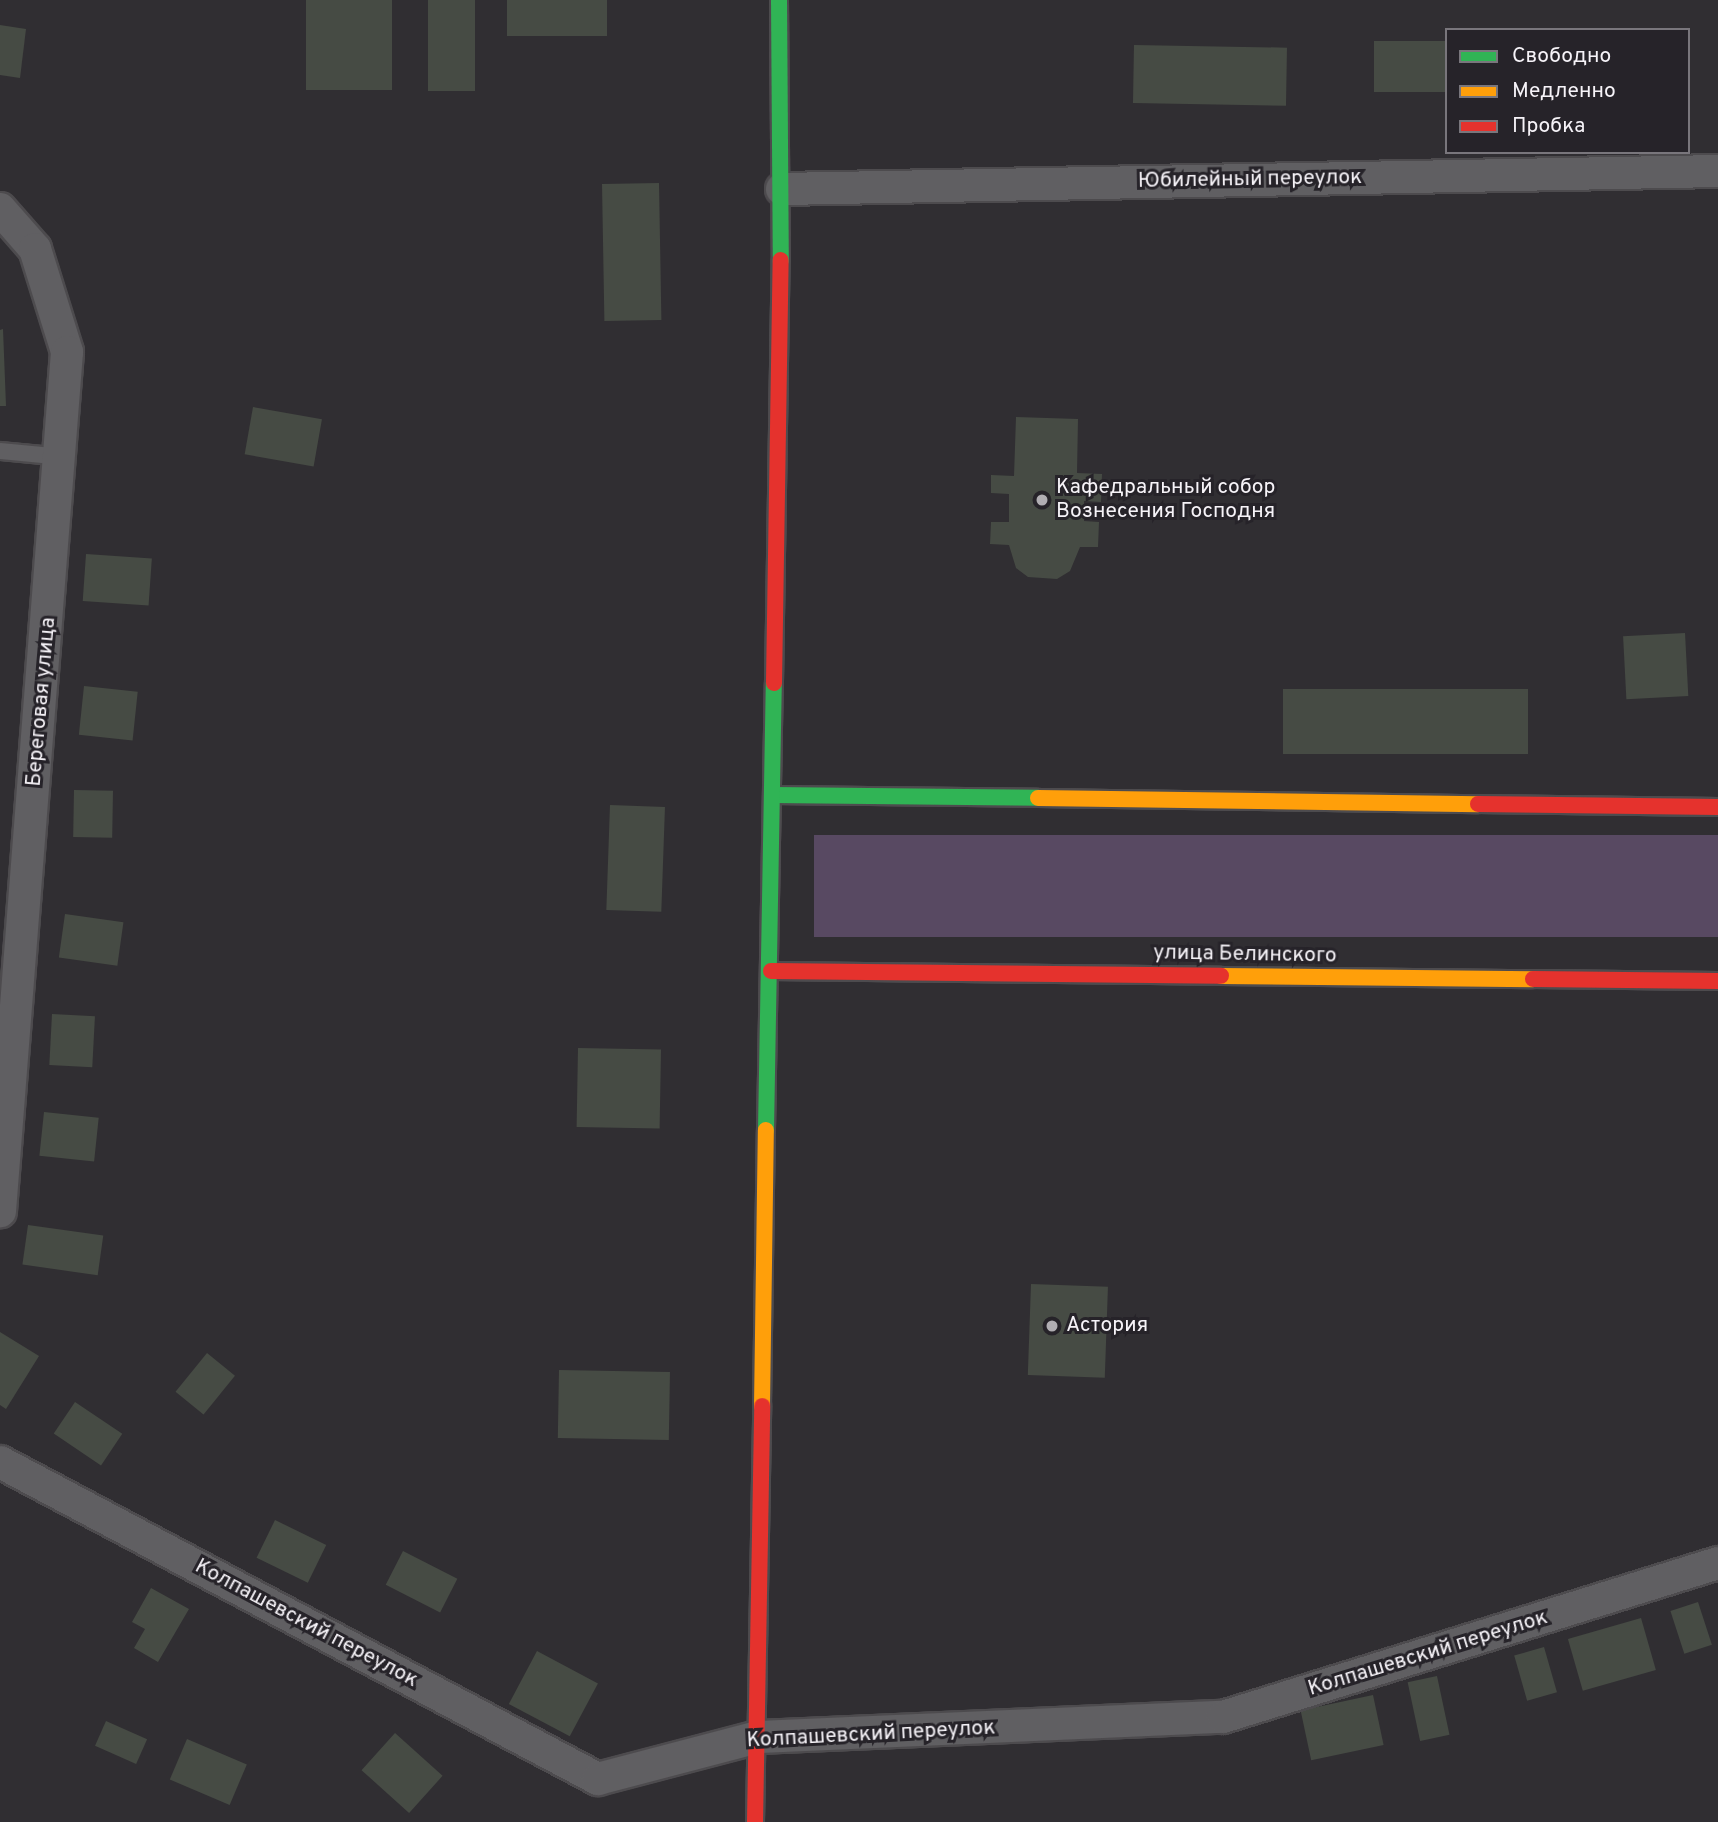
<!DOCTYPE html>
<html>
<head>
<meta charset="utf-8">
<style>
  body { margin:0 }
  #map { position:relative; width:1718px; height:1822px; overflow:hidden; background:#302e32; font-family:Overpass,sans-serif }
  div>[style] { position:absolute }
  .green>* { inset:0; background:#584962; transform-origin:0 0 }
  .building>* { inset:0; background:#464b44; transform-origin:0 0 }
  .roads { filter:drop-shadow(2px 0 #4d4b4e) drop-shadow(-2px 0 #4d4b4e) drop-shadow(0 2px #4d4b4e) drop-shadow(0 -2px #4d4b4e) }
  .lane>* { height:16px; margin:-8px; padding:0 8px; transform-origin:8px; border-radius:8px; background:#605f62 }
  .street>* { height:32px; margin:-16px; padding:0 16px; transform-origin:16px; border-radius:16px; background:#605f62 }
  .fast>* { height:16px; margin:-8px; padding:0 8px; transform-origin:8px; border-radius:8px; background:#30b455 }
  .slow>* { height:16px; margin:-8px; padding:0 8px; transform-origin:8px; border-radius:8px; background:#ff9f0a }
  .jam>* { height:16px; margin:-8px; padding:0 8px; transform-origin:8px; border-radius:8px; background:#e5322d }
  .dots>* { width:19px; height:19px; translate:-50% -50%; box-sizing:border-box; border:4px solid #262329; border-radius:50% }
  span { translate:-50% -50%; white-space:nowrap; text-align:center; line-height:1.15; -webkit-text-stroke:6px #262329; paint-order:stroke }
  .street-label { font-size:21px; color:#f6f3f8 }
  .poi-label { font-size:21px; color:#f6f3f8 }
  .left { translate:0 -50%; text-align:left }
  .legend { position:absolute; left:1445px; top:28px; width:245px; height:126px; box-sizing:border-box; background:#262329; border:2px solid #79767c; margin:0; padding:9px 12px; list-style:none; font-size:21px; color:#f6f3f8 }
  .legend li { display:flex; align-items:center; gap:14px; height:35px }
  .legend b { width:35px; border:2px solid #79767c }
</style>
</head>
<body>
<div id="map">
  <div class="green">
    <div style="left:814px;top:835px;width:904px;height:102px"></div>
  </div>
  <div class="building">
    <div style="left:306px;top:0;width:86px;height:90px"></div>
    <div style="left:428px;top:0;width:47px;height:91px"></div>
    <div style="left:507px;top:0;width:100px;height:36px"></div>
    <div style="clip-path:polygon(0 25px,26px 29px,20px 78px,0 75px)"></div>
    <div style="left:1374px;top:41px;width:73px;height:51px"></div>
    <div style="left:1134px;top:45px;width:153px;height:58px;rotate:1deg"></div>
    <div style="left:659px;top:183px;width:137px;height:57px;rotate:89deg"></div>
    <div style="clip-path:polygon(3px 329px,6px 406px,0 406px,0 330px)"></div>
    <div style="left:253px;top:407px;width:70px;height:48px;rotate:10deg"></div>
    <div style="clip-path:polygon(1016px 417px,1078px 419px,1077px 473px,1102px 474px,1101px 502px,1084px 501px,1084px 521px,1099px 522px,1098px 547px,1080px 547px,1070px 571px,1057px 579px,1028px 577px,1016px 568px,1009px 545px,990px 544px,991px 522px,1009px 522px,1009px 494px,991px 493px,991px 475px,1014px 476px)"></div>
    <div style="left:86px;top:554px;width:66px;height:47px;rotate:4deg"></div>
    <div style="left:1685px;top:633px;width:63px;height:62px;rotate:87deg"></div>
    <div style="left:84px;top:686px;width:54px;height:49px;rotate:6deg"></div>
    <div style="left:1283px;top:689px;width:245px;height:65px"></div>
    <div style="left:74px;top:790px;width:39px;height:47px;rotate:1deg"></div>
    <div style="left:610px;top:805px;width:55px;height:105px;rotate:2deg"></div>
    <div style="left:65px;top:914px;width:59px;height:44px;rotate:8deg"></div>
    <div style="left:52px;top:1014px;width:43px;height:51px;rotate:3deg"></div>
    <div style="left:578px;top:1048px;width:83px;height:79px;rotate:1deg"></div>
    <div style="left:44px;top:1112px;width:55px;height:44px;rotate:6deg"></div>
    <div style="left:28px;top:1225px;width:76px;height:40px;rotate:8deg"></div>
    <div style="left:1031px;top:1284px;width:77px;height:91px;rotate:2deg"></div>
    <div style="clip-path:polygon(0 1332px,39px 1356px,6px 1409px,0 1405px)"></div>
    <div style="left:207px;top:1353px;width:36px;height:50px;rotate:39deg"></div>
    <div style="left:559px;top:1370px;width:111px;height:68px;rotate:1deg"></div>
    <div style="left:75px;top:1402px;width:57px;height:38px;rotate:34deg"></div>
    <div style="left:275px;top:1520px;width:57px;height:42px;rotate:26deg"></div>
    <div style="left:403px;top:1551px;width:61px;height:38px;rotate:27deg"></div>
    <div style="clip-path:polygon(151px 1588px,189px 1609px,158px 1662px,134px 1648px,145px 1629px,132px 1622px)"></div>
    <div style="left:1698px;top:1602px;width:45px;height:29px;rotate:72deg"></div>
    <div style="left:1641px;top:1618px;width:54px;height:76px;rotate:74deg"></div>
    <div style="left:1544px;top:1647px;width:47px;height:31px;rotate:74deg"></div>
    <div style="left:537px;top:1651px;width:69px;height:60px;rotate:28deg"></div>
    <div style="left:1437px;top:1676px;width:60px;height:30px;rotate:78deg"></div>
    <div style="left:1373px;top:1695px;width:51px;height:74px;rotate:78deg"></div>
    <div style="left:106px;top:1721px;width:45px;height:27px;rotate:24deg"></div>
    <div style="left:395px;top:1733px;width:64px;height:50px;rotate:42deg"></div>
    <div style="left:187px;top:1739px;width:65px;height:44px;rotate:23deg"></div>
  </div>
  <div class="roads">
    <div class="lane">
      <div style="left:0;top:451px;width:63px;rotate:5.4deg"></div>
    </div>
    <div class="street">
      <div style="left:782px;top:189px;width:936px;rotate:-1.1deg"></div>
      <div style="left:0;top:209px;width:53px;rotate:48.8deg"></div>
      <div style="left:35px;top:249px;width:108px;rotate:72.7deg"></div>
      <div style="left:67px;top:352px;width:862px;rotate:94.46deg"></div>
      <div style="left:0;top:1462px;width:677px;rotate:27.93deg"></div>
      <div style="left:598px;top:1779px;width:165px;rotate:-14.7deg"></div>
      <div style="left:758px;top:1737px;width:465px;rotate:-2.5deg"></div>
      <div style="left:1223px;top:1717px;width:518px;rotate:-17.28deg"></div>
    </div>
    <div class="fast">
      <div style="left:779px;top:0;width:260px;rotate:89.6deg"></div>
      <div style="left:773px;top:795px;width:265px;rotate:0.6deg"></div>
      <div style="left:766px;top:1130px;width:447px;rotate:-89deg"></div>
    </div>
    <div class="slow">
      <div style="left:1038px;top:798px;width:440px;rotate:0.8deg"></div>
      <div style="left:1221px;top:976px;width:312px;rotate:0.6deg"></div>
      <div style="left:762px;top:1406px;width:276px;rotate:-89.2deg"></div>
    </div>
    <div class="jam">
      <div style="left:774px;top:683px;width:423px;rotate:-89.1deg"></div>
      <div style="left:1478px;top:804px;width:240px;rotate:0.7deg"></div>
      <div style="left:771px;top:971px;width:450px;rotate:0.6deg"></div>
      <div style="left:1533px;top:979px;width:185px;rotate:0.6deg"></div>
      <div style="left:755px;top:1822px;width:416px;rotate:-89deg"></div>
    </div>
  </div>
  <div class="dots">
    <div style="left:1042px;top:500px;background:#b1aeb3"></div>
    <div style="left:1052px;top:1326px;background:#b1aeb3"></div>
  </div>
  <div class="street-label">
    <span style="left:1250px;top:180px;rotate:-1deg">Юбилейный переулок</span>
    <span style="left:42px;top:702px;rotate:-85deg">Береговая улица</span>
    <span style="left:1245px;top:955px;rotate:1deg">улица Белинского</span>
    <span style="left:306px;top:1624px;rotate:28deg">Колпашевский переулок</span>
    <span style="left:1428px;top:1654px;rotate:-17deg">Колпашевский переулок</span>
    <span style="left:871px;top:1735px;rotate:-3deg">Колпашевский переулок</span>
  </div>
  <div class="poi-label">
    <span class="left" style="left:1056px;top:500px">Кафедральный собор<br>Вознесения Господня</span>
    <span class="left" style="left:1066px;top:1326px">Астория</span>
  </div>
  <ul class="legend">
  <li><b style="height:9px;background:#30b455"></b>Свободно</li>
  <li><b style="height:9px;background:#ff9f0a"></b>Медленно</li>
  <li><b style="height:9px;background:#e5322d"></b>Пробка</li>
  </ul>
</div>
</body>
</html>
